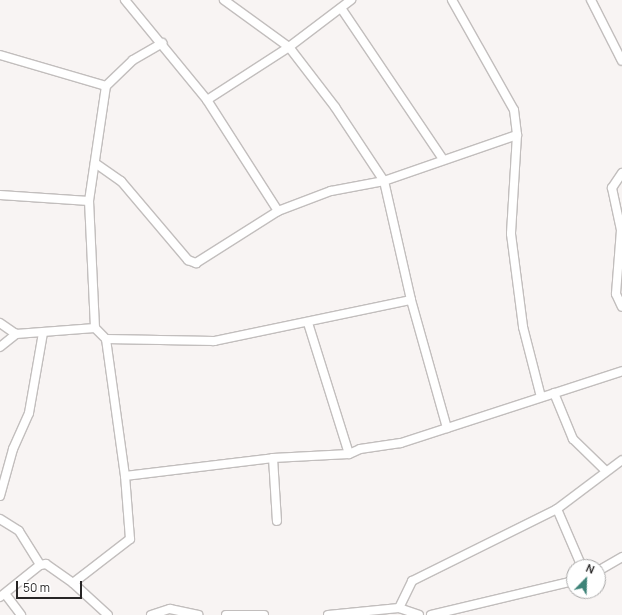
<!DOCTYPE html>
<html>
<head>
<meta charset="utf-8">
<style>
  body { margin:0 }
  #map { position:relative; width:622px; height:615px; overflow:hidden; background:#f8f4f3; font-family:Manrope,sans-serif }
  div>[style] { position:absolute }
  .roads { filter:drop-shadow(1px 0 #c2bebd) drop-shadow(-1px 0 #c2bebd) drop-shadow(0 1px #c2bebd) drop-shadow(0 -1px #c2bebd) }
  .street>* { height:8px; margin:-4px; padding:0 4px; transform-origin:4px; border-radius:4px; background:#fff }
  span { translate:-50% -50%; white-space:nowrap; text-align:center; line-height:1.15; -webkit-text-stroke:3.5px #fff; paint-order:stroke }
  .north { position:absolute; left:566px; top:559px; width:40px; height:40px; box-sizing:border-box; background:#fff; border:1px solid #a9a8a8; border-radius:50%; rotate:23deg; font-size:11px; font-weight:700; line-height:16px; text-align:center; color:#272525 }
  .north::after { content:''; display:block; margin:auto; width:14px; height:18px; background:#3e8378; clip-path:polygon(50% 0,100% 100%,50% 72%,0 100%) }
  .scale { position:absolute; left:16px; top:581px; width:66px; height:18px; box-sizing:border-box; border:2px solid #272525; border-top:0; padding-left:5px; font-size:12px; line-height:14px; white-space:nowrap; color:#272525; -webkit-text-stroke:3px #fff; paint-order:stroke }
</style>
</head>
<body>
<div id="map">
  <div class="roads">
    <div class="street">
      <div style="left:125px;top:0;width:129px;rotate:50.6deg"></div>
      <div style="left:207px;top:100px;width:132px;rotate:57.4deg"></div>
      <div style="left:224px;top:0;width:80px;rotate:35.9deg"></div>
      <div style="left:289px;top:47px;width:76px;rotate:52.5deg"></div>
      <div style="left:335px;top:107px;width:89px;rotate:56.5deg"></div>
      <div style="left:384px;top:181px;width:122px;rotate:77.2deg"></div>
      <div style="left:411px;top:300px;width:133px;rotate:74.3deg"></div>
      <div style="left:452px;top:0;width:126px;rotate:60.6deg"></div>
      <div style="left:514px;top:110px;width:25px;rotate:83deg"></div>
      <div style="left:517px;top:135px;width:99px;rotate:93.5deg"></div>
      <div style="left:511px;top:234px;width:94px;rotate:82.6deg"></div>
      <div style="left:523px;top:327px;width:72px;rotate:75.6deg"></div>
      <div style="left:591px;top:0;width:68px;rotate:63.1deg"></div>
      <div style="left:341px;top:8px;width:182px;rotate:56deg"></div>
      <div style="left:0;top:55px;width:110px;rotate:16.3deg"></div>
      <div style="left:207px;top:100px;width:98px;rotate:-32.9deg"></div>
      <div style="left:289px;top:47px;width:78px;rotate:-37.2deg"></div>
      <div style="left:95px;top:163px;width:32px;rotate:35deg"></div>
      <div style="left:121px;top:181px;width:104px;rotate:49.7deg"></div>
      <div style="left:188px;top:260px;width:9px;rotate:21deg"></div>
      <div style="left:196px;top:263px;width:97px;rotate:-32.4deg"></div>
      <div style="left:278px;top:211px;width:57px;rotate:-20.7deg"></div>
      <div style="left:331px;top:191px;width:54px;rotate:-10.7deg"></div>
      <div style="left:384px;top:181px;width:141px;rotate:-19.1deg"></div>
      <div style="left:622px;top:173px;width:18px;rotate:124deg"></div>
      <div style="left:612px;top:188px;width:43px;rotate:77.9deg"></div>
      <div style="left:621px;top:230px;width:64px;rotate:94.5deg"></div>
      <div style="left:616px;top:294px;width:14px;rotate:65deg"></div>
      <div style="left:0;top:195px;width:89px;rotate:3.9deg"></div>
      <div style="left:0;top:323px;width:19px;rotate:35deg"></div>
      <div style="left:16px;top:334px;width:79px;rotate:-4.3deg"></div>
      <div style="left:308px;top:323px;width:137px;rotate:72.6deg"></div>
      <div style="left:106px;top:339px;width:108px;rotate:1.1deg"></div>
      <div style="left:214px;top:341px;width:201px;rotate:-11.8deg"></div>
      <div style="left:0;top:347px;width:21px;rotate:-39deg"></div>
      <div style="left:554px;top:393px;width:50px;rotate:67.6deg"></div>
      <div style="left:573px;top:439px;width:46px;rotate:44.1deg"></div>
      <div style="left:273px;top:458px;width:63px;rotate:86.4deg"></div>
      <div style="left:125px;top:476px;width:149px;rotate:-6.9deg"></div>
      <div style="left:273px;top:458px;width:76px;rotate:-3deg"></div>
      <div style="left:349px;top:454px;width:12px;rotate:-24deg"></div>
      <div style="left:360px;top:449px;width:41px;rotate:-8.3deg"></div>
      <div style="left:401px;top:443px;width:232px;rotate:-18deg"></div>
      <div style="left:0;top:496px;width:49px;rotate:-74.5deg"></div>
      <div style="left:13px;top:449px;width:39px;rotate:-66deg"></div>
      <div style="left:29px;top:413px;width:81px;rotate:-80.1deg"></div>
      <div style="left:557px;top:509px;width:63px;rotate:66.7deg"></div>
      <div style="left:0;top:519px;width:22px;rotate:32deg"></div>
      <div style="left:19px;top:531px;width:40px;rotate:58deg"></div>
      <div style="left:598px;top:571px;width:28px;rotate:-30deg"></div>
      <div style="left:73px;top:583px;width:72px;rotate:-37.7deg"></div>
      <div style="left:130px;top:539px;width:63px;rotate:-94.5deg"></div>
      <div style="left:125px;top:476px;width:138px;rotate:-97.9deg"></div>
      <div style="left:106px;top:339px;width:16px;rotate:-135deg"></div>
      <div style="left:95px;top:328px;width:127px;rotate:-92.7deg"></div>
      <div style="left:89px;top:201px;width:116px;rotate:-81.6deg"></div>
      <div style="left:106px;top:86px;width:37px;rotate:-44deg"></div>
      <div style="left:133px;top:60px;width:34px;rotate:-30deg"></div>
      <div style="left:6px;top:595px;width:25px;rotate:53deg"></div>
      <div style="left:0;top:597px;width:51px;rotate:-38.7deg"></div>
      <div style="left:40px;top:565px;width:6px;rotate:-9deg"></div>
      <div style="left:46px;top:564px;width:33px;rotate:35deg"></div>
      <div style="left:73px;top:583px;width:47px;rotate:42.4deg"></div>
      <div style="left:399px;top:608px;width:30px;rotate:-64deg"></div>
      <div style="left:412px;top:581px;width:162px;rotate:-26.4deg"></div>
      <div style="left:557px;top:509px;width:81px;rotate:-37deg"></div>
      <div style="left:151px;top:615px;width:20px;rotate:-18deg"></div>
      <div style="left:170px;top:609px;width:29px;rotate:12deg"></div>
      <div style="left:226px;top:615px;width:38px"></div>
      <div style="left:328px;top:615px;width:71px;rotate:-5.6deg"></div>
      <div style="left:399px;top:608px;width:21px;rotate:19deg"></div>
      <div style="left:431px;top:615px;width:147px;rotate:-13.4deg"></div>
    </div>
  </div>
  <div class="north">N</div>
  <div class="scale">50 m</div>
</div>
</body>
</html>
